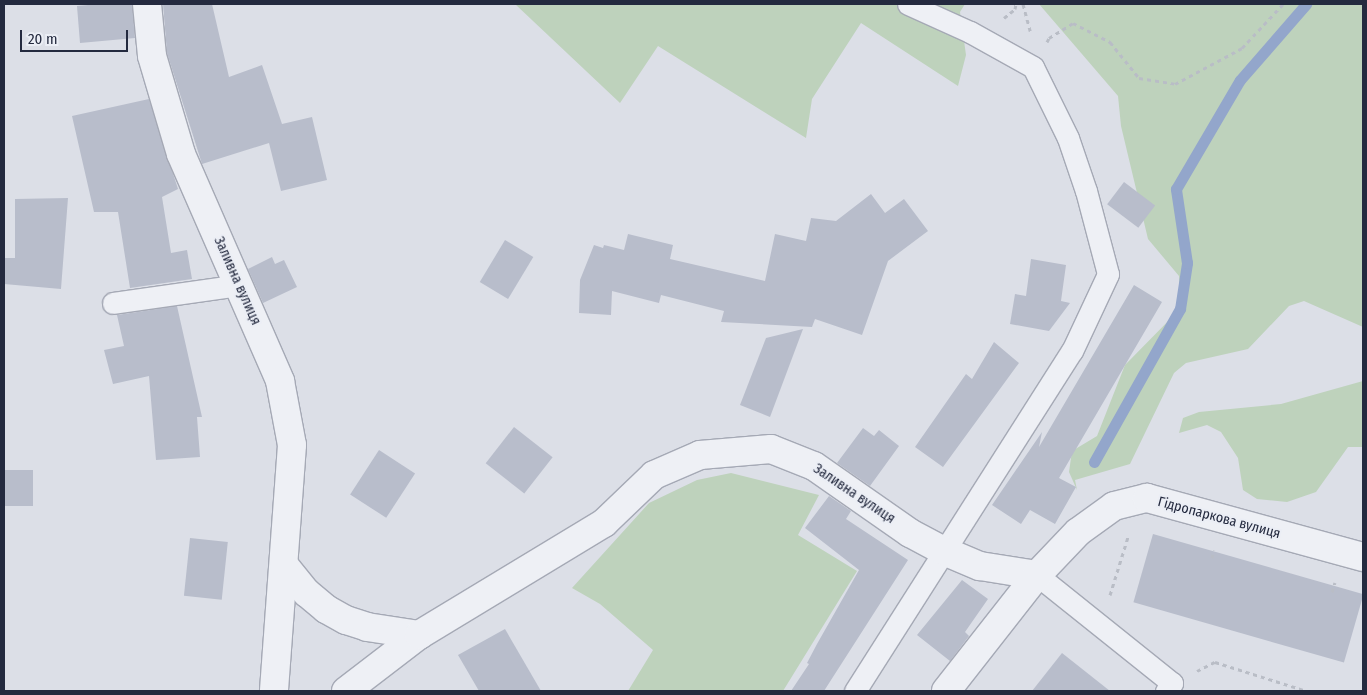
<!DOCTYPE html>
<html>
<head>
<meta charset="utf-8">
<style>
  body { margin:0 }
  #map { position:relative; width:1367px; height:695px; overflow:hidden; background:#dcdfe7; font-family:"Fira Sans Condensed",sans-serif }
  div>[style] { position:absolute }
  .green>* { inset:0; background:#bed2bc }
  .stream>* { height:11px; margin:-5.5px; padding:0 5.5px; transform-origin:5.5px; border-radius:5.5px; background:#93a6cb }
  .building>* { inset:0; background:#b8bdcb; transform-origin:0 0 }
  .path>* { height:3px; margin-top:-1.5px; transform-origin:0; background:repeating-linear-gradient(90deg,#b9bdc6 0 4px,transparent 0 8px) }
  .roads { filter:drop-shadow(1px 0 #a5a9b5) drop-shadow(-1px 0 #a5a9b5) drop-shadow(0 1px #a5a9b5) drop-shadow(0 -1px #a5a9b5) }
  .lane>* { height:21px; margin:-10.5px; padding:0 10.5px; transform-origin:10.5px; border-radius:10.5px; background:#eef0f5 }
  .street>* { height:28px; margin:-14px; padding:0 14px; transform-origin:14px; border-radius:14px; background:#eef0f5 }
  span { translate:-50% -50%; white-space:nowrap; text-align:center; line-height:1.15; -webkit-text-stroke:4px #ebeef5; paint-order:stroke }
  .street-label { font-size:14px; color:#242a3f }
  .frame { position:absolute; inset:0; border:5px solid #242a3f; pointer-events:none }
  .scale { position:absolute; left:20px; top:30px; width:108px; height:22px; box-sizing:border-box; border:2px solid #242a3f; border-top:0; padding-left:6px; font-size:15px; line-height:18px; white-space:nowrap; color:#242a3f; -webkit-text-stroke:4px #ebeef5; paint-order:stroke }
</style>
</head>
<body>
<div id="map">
  <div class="green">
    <div style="clip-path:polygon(515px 4px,965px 4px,960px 12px,966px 55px,958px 86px,861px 23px,812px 99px,806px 138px,658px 46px,620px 103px)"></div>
    <div style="clip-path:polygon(1039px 4px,1363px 4px,1363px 327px,1304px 301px,1289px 306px,1248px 349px,1186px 363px,1174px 373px,1130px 464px,1075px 480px,1077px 490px,1069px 472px,1072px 451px,1097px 436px,1125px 365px,1180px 309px,1179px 276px,1148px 239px,1121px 126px,1118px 96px)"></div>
    <div style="clip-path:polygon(1363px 381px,1363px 447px,1348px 447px,1316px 492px,1287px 502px,1257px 499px,1243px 490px,1238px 458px,1221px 432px,1207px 425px,1179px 433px,1183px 418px,1199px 412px,1281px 404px)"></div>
    <div style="clip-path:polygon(731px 473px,819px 495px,798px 535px,857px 571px,783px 691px,628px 691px,653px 650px,600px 604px,572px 588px,649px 503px,697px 480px)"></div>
  </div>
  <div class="stream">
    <div style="left:1094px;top:462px;width:176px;rotate:-60.7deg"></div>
    <div style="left:1180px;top:309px;width:47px;rotate:-81.3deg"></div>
    <div style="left:1187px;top:263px;width:75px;rotate:-98.5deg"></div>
    <div style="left:1176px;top:189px;width:126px;rotate:-59.6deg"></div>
    <div style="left:1240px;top:80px;width:101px;rotate:-49deg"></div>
  </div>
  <div class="building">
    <div style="clip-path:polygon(99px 4px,132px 4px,135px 38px,80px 43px,77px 6px)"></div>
    <div style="clip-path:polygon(163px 4px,212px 4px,229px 77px,262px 65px,282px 124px,312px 117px,327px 180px,281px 191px,269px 143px,202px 164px,167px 53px)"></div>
    <div style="clip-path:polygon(149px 99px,178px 189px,162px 197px,171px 253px,187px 250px,192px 279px,130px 288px,118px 212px,94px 212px,72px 116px)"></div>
    <div style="left:1124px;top:182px;width:39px;height:28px;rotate:37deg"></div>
    <div style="clip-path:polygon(871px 194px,885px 213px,904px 199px,928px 231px,888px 261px,862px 335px,815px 319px,812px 327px,721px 322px,724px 311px,661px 295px,659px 303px,612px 291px,611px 315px,579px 313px,580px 280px,594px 245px,603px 248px,604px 245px,624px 250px,628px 234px,673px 245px,670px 259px,765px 281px,775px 234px,806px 241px,811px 218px,836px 221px)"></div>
    <div style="clip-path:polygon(68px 198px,61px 289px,4px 284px,4px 258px,15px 258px,15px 199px)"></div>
    <div style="left:505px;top:240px;width:33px;height:49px;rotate:31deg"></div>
    <div style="clip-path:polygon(272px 257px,275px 264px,284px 260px,297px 287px,263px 303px,248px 269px)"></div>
    <div style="clip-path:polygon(1031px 259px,1066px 265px,1061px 301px,1070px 303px,1049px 331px,1010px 324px,1015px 294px,1026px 296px)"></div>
    <div style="clip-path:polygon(1134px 285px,1162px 302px,1059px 478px,1076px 487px,1055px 524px,1030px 510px,1021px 524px,992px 505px,1042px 432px,1039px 447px)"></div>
    <div style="clip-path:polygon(177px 306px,202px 417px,197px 417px,200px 457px,156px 460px,149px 376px,113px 384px,104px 350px,124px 346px,117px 315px)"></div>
    <div style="clip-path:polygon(803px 329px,770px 417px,740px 405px,766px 338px)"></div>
    <div style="clip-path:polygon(994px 342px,1019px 363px,943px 467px,915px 447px,966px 374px,972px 379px)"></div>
    <div style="left:514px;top:427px;width:49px;height:46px;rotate:38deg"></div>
    <div style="clip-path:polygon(863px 428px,874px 436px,879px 430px,899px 446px,870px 486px,837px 463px)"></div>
    <div style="left:379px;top:450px;width:43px;height:53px;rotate:33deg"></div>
    <div style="left:4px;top:470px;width:29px;height:36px"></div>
    <div style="clip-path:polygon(829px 496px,851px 511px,846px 519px,908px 560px,824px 691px,791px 691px,809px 664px,807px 663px,817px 644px,859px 570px,805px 528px)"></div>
    <div style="left:1153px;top:534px;width:219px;height:71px;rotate:16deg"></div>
    <div style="left:190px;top:538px;width:38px;height:58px;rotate:6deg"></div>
    <div style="clip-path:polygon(962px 580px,988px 599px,965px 632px,969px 636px,950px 661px,917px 635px)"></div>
    <div style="clip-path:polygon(505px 629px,541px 691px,479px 691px,458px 655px)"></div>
    <div style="clip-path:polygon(1062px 653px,1110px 691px,1032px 691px)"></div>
  </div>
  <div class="path">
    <div style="left:1023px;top:4px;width:28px;rotate:75deg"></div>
    <div style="left:1004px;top:18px;width:14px;rotate:-39deg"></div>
    <div style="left:1015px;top:9px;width:5px;rotate:-79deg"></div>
    <div style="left:1047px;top:42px;width:4px;rotate:-63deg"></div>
    <div style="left:1049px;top:38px;width:28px;rotate:-32deg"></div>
    <div style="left:1073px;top:23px;width:42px;rotate:27.2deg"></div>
    <div style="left:1110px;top:42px;width:46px;rotate:51.1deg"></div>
    <div style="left:1139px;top:78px;width:36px;rotate:9deg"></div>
    <div style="left:1175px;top:84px;width:76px;rotate:-28.2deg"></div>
    <div style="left:1242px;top:48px;width:60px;rotate:-47deg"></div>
    <div style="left:1212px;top:558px;width:8px;rotate:-76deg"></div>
    <div style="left:1332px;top:592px;width:10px;rotate:-73deg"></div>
    <div style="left:1110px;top:595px;width:61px;rotate:-72.8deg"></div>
    <div style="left:1197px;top:671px;width:20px;rotate:-27deg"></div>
    <div style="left:1215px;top:662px;width:96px;rotate:17.5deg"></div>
  </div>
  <div class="roads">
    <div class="lane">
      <div style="left:113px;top:303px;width:127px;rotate:-8.1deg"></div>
      <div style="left:1037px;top:575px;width:173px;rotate:38.7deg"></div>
      <div style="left:1172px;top:683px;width:10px;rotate:127deg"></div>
      <div style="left:855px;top:691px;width:403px;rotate:-57.5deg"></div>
      <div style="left:1072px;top:351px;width:85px;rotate:-64.9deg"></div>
      <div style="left:1108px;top:274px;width:86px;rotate:-104.8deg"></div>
      <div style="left:1086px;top:191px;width:56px;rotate:-108.8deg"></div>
      <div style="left:1068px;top:138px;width:79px;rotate:-116.2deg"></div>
      <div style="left:1033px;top:67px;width:72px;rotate:-150.9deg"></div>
      <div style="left:970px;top:32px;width:68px;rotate:-155.7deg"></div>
    </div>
    <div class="street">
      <div style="left:147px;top:4px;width:52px;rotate:84.5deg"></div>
      <div style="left:152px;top:56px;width:102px;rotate:73.5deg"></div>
      <div style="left:181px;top:154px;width:248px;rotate:66.4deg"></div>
      <div style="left:280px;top:381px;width:65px;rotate:79.4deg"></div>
      <div style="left:292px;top:445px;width:247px;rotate:94.2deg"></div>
      <div style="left:284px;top:565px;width:36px;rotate:51deg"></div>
      <div style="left:307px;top:593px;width:25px;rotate:40deg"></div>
      <div style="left:326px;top:609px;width:23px;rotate:29deg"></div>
      <div style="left:346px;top:620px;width:22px;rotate:18deg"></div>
      <div style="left:367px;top:627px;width:53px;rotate:8.7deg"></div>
      <div style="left:346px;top:691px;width:92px;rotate:-37.5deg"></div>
      <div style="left:419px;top:635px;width:216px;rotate:-31.2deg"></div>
      <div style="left:604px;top:523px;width:69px;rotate:-43.8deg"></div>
      <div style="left:654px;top:475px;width:50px;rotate:-23.5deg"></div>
      <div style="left:700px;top:455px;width:71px;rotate:-4.8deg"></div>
      <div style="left:771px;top:449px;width:46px;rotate:21.6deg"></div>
      <div style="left:814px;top:466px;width:117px;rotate:34.9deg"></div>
      <div style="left:910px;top:533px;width:38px;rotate:28deg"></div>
      <div style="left:944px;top:551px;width:39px;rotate:23deg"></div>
      <div style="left:980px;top:566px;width:58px;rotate:9deg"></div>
      <div style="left:946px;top:691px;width:147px;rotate:-51.9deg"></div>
      <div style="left:1037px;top:575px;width:59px;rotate:-46.4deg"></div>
      <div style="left:1078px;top:532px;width:44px;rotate:-35.8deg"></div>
      <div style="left:1114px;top:506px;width:34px;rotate:-14deg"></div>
      <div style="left:1147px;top:498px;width:224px;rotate:15.3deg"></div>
    </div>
  </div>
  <div class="street-label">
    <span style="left:237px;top:281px;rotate:66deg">Заливна вулиця</span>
    <span style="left:854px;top:494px;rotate:34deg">Заливна вулиця</span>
    <span style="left:1219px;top:518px;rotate:15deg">Гідропаркова вулиця</span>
  </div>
  <div class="frame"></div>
  <div class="scale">20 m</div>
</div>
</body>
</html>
